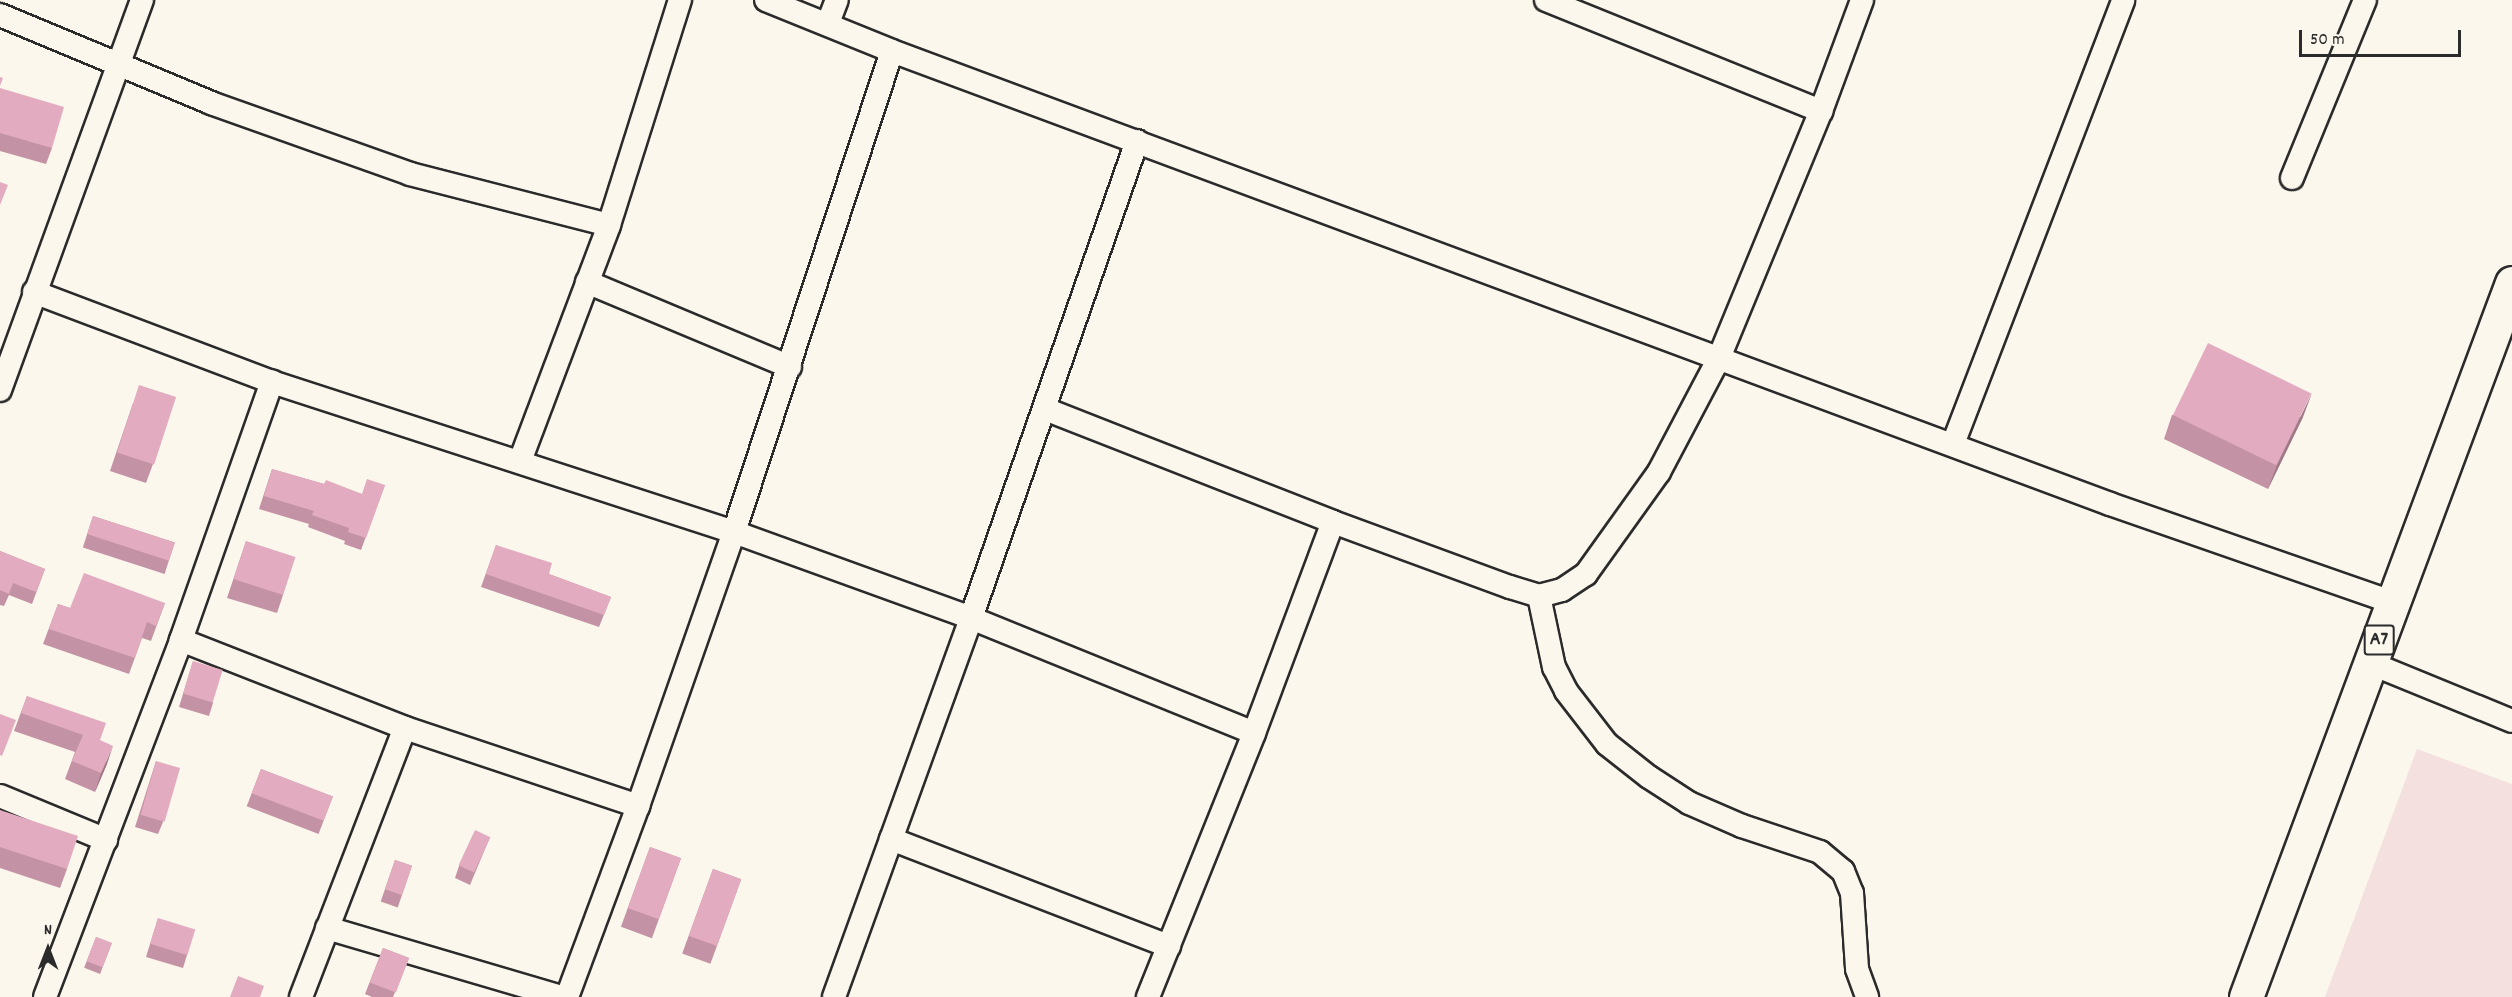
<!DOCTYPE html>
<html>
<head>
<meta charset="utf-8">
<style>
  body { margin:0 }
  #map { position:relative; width:2512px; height:997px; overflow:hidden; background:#fbf7ec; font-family:Dekko,sans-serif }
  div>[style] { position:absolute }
  .built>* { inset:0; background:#f4e0df }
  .roads { filter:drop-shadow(2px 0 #2b2b2b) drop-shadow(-2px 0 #2b2b2b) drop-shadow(0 2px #2b2b2b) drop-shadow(0 -2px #2b2b2b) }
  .minor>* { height:22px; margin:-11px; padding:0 11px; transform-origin:11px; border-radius:11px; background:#fbf7ec }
  .highway>* { height:33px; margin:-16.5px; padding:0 16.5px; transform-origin:16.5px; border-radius:16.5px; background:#fbf7ec }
  .wall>* { inset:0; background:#c393a5; transform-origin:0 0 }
  .shaded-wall>* { inset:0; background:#9f7886 }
  .building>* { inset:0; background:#e3abc0; transform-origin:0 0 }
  span { translate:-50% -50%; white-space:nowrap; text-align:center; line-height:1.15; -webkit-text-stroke:6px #fbf7ec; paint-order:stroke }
  .shield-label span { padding:2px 4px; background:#fbf7ec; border:2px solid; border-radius:4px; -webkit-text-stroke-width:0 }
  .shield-label { font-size:20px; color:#2b2b2b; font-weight:700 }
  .north { position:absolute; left:18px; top:919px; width:60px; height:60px; -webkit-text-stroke:4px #fbf7ec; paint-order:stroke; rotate:0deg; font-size:16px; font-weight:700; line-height:24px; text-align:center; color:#2b2b2b }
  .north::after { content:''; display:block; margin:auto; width:21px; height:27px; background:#2b2b2b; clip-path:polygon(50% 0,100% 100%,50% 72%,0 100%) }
  .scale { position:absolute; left:2299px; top:30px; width:162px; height:27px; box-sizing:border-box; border:3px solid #2b2b2b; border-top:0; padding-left:8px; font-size:18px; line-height:21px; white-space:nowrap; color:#2b2b2b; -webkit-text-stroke:4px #fbf7ec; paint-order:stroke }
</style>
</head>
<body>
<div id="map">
  <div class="built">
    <div style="clip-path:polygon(2417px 749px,2512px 784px,2512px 997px,2325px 997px)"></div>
  </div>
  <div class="roads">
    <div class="minor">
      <div style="left:766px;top:0;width:136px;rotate:22deg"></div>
      <div style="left:892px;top:51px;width:1300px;rotate:20.4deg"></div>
      <div style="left:2110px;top:504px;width:299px;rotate:19.2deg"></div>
      <div style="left:1546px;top:0;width:297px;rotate:22deg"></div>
      <div style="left:0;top:15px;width:229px;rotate:22.6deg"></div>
      <div style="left:211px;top:103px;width:211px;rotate:19.6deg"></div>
      <div style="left:410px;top:174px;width:205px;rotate:14.4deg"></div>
      <div style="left:828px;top:23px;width:25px;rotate:-69deg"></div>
      <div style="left:2292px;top:178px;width:192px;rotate:-67.7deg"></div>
      <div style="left:587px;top:282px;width:220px;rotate:22.7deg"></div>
      <div style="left:34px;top:292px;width:254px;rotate:20.7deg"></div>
      <div style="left:272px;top:382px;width:486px;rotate:18deg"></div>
      <div style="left:734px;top:532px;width:252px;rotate:19.9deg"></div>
      <div style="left:971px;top:618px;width:305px;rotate:22.1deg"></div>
      <div style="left:0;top:390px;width:415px;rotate:-70deg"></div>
      <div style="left:1045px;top:409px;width:309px;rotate:21.4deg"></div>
      <div style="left:1333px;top:522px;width:189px;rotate:20.2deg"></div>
      <div style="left:1510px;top:587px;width:30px;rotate:17deg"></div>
      <div style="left:1539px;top:596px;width:24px;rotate:-15deg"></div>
      <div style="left:1562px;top:590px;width:29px;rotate:-34deg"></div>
      <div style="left:1586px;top:574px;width:125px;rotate:-54.4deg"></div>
      <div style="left:1659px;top:472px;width:129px;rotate:-62.2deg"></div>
      <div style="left:1719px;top:358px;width:267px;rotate:-67.6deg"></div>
      <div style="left:1821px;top:111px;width:118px;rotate:-69.7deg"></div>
      <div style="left:1953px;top:444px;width:475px;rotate:-69deg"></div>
      <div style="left:520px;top:461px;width:252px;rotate:-69.3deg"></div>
      <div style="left:609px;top:225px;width:236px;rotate:-72.5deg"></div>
      <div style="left:1539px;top:596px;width:73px;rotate:78.1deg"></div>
      <div style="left:1554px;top:667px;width:27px;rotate:63deg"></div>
      <div style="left:1566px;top:691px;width:67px;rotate:52.3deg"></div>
      <div style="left:1607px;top:744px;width:53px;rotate:38.2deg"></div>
      <div style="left:1649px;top:777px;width:48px;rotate:33deg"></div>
      <div style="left:1689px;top:803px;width:58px;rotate:23.5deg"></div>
      <div style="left:1742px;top:826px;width:82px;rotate:18.4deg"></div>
      <div style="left:1820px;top:852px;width:30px;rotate:40deg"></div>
      <div style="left:1843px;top:871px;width:24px;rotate:68deg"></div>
      <div style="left:1852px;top:893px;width:76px;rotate:86.2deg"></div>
      <div style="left:1857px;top:969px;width:30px;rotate:70deg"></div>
      <div style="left:181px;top:640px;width:241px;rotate:21.4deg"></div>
      <div style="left:405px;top:728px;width:246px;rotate:18.5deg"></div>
      <div style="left:2370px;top:663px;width:153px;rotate:22.2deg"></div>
      <div style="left:0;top:796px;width:115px;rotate:22.5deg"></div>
      <div style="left:891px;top:839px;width:298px;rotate:21.1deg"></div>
      <div style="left:327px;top:928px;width:245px;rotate:16.4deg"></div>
      <div style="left:45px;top:997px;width:382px;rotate:-69.1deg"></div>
      <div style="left:181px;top:640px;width:274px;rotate:-70.6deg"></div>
      <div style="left:301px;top:997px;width:288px;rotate:-68.9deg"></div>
      <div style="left:567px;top:997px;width:204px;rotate:-69.6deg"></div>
      <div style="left:638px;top:806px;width:290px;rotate:-70.7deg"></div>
      <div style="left:734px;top:532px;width:506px;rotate:-71.82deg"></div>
      <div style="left:834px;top:997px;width:403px;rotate:-70.1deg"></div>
      <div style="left:971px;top:618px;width:505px;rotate:-70.81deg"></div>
      <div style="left:1148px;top:997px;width:284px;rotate:-68.1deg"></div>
      <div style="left:1254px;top:733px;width:225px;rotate:-69.5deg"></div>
    </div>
    <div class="highway">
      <div style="left:2246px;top:997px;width:762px;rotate:-69.57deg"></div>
    </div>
  </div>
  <div class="wall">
    <div style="clip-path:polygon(0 88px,52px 148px,46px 164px,0 151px)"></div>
    <div style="clip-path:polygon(133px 403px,153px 464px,146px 483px,110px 471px)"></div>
    <div style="clip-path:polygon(2172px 415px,2303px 417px,2268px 489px,2164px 439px)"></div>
    <div style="clip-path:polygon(272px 469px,324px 484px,362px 494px,385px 485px,361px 550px,344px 544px,345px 541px,308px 527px,309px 524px,259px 509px)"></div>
    <div style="left:93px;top:516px;width:86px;height:33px;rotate:18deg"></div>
    <div style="clip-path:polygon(246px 541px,283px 595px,277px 613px,227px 598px)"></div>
    <div style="clip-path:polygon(496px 545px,549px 574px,611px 597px,599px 627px,481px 587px)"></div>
    <div style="clip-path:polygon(0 551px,45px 569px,32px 604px,9px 595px,4px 606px,0 605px)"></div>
    <div style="clip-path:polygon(165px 603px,151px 641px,142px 638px,129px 674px,43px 644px,58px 604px,70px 608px)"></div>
    <div style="clip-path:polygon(193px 661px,213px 703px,209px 716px,179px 707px)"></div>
    <div style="clip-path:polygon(27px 696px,100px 740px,107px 764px,95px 792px,65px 779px,75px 752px,14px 731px)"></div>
    <div style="clip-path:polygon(156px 761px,163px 822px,158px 834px,135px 827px)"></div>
    <div style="left:261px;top:769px;width:77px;height:40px;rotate:21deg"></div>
    <div style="clip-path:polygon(0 810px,67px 869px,60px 888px,0 868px)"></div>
    <div style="clip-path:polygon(490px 837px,470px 885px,455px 878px,459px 866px)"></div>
    <div style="left:650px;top:847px;width:33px;height:85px;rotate:20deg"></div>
    <div style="left:395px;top:860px;width:18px;height:44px;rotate:19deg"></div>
    <div style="left:713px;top:869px;width:30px;height:90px;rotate:20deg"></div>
    <div style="clip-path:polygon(158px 918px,187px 955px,183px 968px,146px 957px)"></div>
    <div style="left:96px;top:937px;width:17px;height:33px;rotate:21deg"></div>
    <div style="clip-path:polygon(383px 948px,409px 958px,393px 997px,372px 997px,365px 994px)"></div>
  </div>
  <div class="shaded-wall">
    <div style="clip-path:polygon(2312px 393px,2303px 417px,2268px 489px,2277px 465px)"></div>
    <div style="clip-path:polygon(113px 746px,107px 764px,95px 792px,101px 773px)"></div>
  </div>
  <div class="building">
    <div style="clip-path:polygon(0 77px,3px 78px,0 86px)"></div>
    <div style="clip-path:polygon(0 88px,64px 107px,52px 148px,0 133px)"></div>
    <div style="clip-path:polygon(0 182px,8px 185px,0 205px)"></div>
    <div style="left:2208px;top:343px;width:115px;height:80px;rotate:26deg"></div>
    <div style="left:139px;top:385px;width:39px;height:71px;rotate:18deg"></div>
    <div style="clip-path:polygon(272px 469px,324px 484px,326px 480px,362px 494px,367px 479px,385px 485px,366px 538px,348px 532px,349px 528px,312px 515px,314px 511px,264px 496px)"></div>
    <div style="left:93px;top:516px;width:86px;height:19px;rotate:18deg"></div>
    <div style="left:246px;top:541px;width:52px;height:40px;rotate:18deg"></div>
    <div style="clip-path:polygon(496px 545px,552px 563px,549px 574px,611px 597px,604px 615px,486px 574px)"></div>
    <div style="clip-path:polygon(0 551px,45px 569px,36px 592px,13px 583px,9px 594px,0 590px)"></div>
    <div style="clip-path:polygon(84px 573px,165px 603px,156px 626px,147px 622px,135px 658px,49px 629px,58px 604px,70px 608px)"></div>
    <div style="left:193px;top:661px;width:31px;height:34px;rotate:17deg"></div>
    <div style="clip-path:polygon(27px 696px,106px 723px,100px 740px,113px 746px,101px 773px,72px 761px,83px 735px,21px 713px)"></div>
    <div style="clip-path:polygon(0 714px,16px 720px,2px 756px,0 755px)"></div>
    <div style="left:156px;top:761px;width:25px;height:56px;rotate:16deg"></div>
    <div style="left:261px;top:769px;width:77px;height:26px;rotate:21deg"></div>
    <div style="clip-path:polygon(0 810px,78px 836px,67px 869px,0 847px)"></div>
    <div style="left:475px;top:830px;width:17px;height:39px;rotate:25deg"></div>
    <div style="left:650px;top:847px;width:33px;height:65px;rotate:20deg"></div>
    <div style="left:395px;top:860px;width:18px;height:31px;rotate:19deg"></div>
    <div style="left:713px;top:869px;width:30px;height:71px;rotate:20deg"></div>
    <div style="left:158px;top:918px;width:39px;height:27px;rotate:17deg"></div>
    <div style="left:96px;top:937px;width:17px;height:26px;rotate:21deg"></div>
    <div style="left:383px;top:948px;width:28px;height:37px;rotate:21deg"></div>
    <div style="clip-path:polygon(238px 976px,264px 986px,260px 997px,230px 997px)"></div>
  </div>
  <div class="shield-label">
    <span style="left:2379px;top:640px">A7</span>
  </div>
  <div class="north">N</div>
  <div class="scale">50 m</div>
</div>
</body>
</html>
